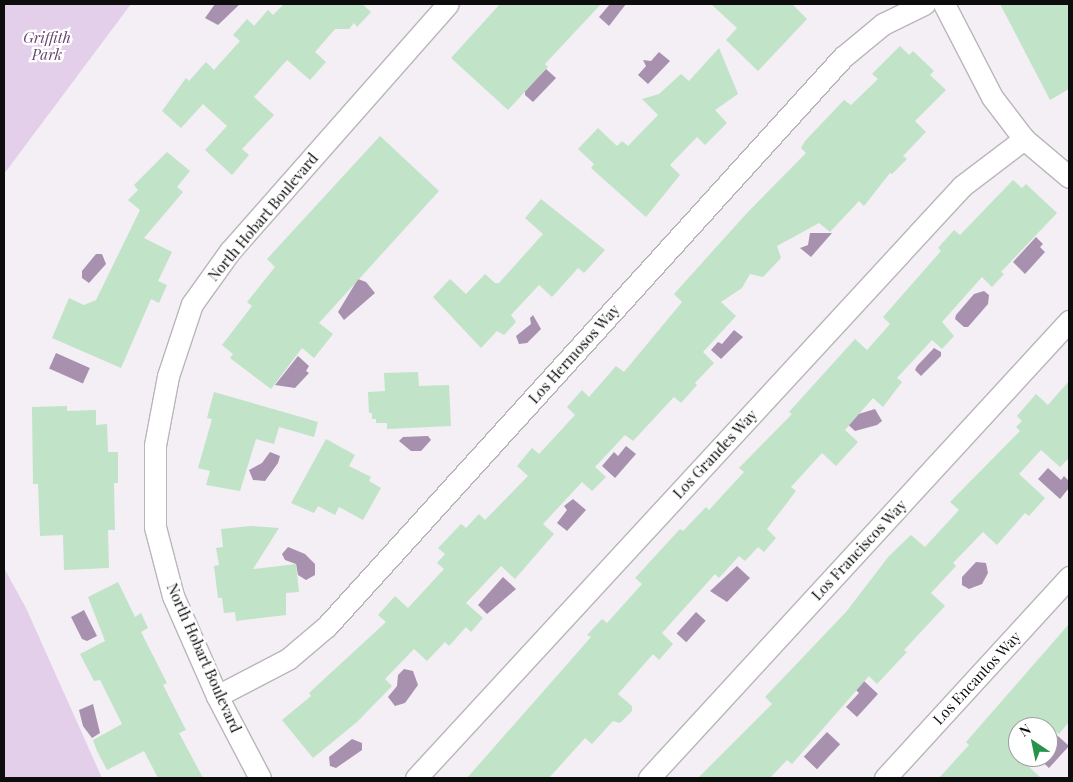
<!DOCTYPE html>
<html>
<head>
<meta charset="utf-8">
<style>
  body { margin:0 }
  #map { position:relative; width:1073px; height:782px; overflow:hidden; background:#f3eff4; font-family:"Playfair Display",serif }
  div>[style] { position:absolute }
  .green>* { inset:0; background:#e4cfea }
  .water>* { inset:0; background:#a890af; transform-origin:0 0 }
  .building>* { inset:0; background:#c1e3c7 }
  .roads { filter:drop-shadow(1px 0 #b9b6ba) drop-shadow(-1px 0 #b9b6ba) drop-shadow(0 1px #b9b6ba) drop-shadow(0 -1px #b9b6ba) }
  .street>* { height:21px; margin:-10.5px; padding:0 10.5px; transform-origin:10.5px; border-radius:10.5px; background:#fff }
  span { translate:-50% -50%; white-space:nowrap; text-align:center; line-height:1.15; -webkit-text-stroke:4.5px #fff; paint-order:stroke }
  .park-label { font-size:15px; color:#674471; font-style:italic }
  .street-label { font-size:15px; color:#0e0d0e }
  .frame { position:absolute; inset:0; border:5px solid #0e0d0e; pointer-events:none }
  .north { position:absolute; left:1008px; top:717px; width:50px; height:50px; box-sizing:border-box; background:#fff; border:1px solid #9f9e9f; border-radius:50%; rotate:326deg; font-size:14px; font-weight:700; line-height:20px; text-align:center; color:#0e0d0e }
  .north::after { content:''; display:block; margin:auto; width:18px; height:22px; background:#26934c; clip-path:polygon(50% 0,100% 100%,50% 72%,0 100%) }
</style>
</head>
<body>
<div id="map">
  <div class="green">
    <div style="clip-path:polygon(4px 4px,131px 4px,4px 174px)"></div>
    <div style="clip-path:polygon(4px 568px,26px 608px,102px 778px,4px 778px)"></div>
  </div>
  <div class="water">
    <div style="clip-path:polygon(215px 4px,240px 4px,218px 25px,205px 18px)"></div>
    <div style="clip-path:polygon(610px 4px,626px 4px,609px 26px,599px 17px)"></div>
    <div style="clip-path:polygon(659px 52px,670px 61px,648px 84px,638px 75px,646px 66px,643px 60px,651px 61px)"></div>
    <div style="clip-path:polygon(546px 69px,556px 78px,533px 102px,525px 95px,525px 90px)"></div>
    <div style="clip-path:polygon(810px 233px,832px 233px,811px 257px,800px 248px,808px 245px)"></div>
    <div style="clip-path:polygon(1036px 237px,1043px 244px,1040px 247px,1045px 252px,1025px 274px,1013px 262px)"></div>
    <div style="clip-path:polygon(96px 254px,102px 254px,106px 264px,89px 283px,82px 278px,82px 271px)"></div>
    <div style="clip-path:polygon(358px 279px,366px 282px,375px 293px,344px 320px,338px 312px)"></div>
    <div style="clip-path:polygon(984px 291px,989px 295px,988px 304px,968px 327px,964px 327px,955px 319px,956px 315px,974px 294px)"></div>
    <div style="clip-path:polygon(533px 315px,541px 329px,527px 343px,519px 344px,516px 336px,531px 324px,530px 318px)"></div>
    <div style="clip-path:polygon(734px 330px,743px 337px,721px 359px,711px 350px,718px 342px,722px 344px)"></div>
    <div style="clip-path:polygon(934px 348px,941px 352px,941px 356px,921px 376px,915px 370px,917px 366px)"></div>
    <div style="left:56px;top:353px;width:37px;height:17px;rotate:24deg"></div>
    <div style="clip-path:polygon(298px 356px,309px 366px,306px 371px,309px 373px,295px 388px,275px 385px)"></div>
    <div style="clip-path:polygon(875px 409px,882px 421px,877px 425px,855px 431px,842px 419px)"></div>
    <div style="clip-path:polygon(428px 436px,431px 440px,421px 451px,411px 451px,399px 441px,403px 437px)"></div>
    <div style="clip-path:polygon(626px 446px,636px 454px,615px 478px,602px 466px,614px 452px,618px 456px)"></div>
    <div style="clip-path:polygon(270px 452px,280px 456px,278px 463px,265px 481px,253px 480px,249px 470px,262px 463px)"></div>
    <div style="clip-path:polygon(1048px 468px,1061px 480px,1064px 476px,1069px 481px,1069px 488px,1060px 499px,1038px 479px)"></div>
    <div style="clip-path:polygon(573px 499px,586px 510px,567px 531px,557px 523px,567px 510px,564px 506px)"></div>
    <div style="clip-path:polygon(288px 547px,305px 554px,315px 564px,315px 575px,306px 580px,298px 575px,296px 564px,285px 560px,282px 554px)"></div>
    <div style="clip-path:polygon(976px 562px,986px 563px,988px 573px,982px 584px,969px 589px,962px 585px,962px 577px)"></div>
    <div style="clip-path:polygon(737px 566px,750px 578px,727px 602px,710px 591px)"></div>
    <div style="clip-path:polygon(503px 577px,516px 589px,487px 614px,478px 605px)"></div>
    <div style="clip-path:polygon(84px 610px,97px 636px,87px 641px,82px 639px,71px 617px)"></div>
    <div style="left:696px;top:612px;width:13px;height:29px;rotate:42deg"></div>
    <div style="clip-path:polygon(404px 669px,413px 671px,418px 685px,405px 703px,395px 706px,388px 697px,397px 686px,398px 675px)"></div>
    <div style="clip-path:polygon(864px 681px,878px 694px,857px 717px,846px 707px,859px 693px,856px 690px)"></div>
    <div style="clip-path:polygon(93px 704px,100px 733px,92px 738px,83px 726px,79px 710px)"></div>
    <div style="left:827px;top:732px;width:18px;height:34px;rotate:43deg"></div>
    <div style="clip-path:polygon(1058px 736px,1069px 746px,1049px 768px,1038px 758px,1048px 757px,1048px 747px)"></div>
    <div style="clip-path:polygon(352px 739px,362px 743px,362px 750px,336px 768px,330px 766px,329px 757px)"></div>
  </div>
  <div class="building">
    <div style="clip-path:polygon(284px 4px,362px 4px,371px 12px,357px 27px,354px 23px,349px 29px,335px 29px,315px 52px,326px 62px,310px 80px,287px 60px,254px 97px,274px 115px,242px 149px,249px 155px,232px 175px,205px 150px,227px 126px,203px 104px,181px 128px,162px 111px,186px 78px,189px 81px,206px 62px,214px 70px,240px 41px,233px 35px,247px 19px,254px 26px,268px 10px,273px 15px)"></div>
    <div style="clip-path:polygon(500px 4px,601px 4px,545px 64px,548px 67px,508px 110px,451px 58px)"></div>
    <div style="clip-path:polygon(711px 4px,792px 4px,807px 19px,758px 71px,726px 40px,737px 28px)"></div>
    <div style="clip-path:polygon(1000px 4px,1069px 4px,1069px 89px,1050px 100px)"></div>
    <div style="clip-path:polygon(900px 46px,909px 55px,913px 51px,934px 71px,930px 75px,946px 90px,915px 121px,926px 132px,903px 156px,907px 159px,892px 174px,890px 173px,864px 206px,859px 201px,830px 232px,819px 223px,777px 246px,781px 258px,763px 277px,750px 274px,742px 288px,721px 302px,736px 316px,703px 352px,714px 363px,695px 383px,697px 385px,681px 403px,674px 397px,633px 441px,625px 435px,595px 467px,606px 477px,592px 491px,582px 482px,543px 524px,554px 534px,515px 579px,501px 566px,466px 603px,483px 618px,471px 632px,466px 627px,449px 646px,445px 642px,427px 661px,414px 649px,385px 679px,392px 686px,357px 722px,313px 758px,282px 720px,311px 696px,309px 693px,386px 622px,378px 615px,395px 596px,408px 608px,444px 569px,437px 563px,445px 554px,438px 548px,461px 524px,466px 528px,479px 514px,485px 520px,528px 476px,517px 466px,532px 448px,539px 454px,575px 415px,567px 407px,582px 390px,589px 397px,616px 366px,624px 372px,682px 302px,674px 294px,747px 213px,806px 153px,801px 148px,805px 141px,844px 100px,851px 105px,878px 79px,872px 74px)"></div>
    <div style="clip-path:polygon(719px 48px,738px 94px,715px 110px,727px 123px,705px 145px,697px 137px,670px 165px,680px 175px,646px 217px,591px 168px,594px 164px,578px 149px,598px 128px,617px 146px,622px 141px,628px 146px,658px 115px,642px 99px,659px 94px,681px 74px,689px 81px)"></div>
    <div style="clip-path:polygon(380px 136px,439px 191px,319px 323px,333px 334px,314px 358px,302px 348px,271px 389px,230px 358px,233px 354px,222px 345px,252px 306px,247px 302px,275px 267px,267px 259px)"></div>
    <div style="clip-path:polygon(167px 152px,190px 171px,177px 187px,183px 192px,144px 238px,172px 252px,158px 281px,167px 285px,159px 303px,151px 299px,121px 368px,52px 338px,69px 298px,84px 305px,96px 300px,140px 210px,128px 200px,138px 190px,134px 185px)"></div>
    <div style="clip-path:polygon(1013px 180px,1022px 188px,1026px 184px,1057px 213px,1001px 272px,1004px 274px,992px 287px,982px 277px,942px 322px,954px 336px,942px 349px,932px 340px,897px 378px,902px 382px,883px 407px,873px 398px,845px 430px,858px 442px,836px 466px,822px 453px,791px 487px,796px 491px,767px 529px,776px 538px,764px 552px,758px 547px,745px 561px,739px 556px,719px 578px,715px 574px,662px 633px,673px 644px,659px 660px,653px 654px,618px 694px,632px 706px,632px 711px,620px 723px,613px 721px,592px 744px,585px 738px,549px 778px,467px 778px,591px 637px,587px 635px,602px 619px,607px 623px,642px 584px,635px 578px,680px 529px,683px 531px,706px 507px,709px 510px,744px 472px,739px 468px,792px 414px,789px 412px,855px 339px,867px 350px,890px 324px,883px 317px,941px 251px,938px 248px,954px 230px,960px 235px)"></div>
    <div style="clip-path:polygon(541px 199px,605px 250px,584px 273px,578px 268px,552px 297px,539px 285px,511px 315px,516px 322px,504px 335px,497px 331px,481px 348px,433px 297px,450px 279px,466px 294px,485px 274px,495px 283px,499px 283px,543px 234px,525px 218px)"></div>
    <div style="clip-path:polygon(418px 372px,419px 386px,449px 385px,451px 426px,387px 429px,387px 423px,376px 423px,376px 419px,372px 419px,372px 413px,369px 413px,368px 392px,385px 391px,384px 373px)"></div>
    <div style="clip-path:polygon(1069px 381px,1069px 458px,1060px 467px,1041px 450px,1019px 474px,1045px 498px,1029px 516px,1025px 513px,997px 545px,983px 532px,953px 563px,956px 566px,931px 593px,945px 606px,904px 650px,907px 652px,877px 684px,869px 676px,792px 764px,787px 760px,770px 778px,698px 778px,772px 704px,765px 697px,846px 612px,889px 556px,911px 535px,925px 547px,959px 510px,950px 502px,1020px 431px,1016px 427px,1022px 421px,1017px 416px,1036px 394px,1048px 405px)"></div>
    <div style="clip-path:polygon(214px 392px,318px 422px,314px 437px,279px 427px,274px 444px,256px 439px,240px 491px,206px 485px,210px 471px,198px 468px,212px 419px,207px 418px)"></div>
    <div style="clip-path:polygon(67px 406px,67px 411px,96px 410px,96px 425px,107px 424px,108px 452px,118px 452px,118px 483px,114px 483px,115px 530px,108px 530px,109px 568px,64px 570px,63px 535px,40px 536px,38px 484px,33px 484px,32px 407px)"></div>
    <div style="clip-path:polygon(326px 439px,355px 455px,349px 466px,371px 477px,369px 481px,381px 488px,363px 520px,339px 507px,335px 515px,318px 506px,314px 513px,291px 503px)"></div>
    <div style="clip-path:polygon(251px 526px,279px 528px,253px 569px,296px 564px,299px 592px,286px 593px,286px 615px,236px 621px,235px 612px,224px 613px,222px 598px,218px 598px,214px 566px,219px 565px,216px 548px,223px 547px,221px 529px)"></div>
    <div style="clip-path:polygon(118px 582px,135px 617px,141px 613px,148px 628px,141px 632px,167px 683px,163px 685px,186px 730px,179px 733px,203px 778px,158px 778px,144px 751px,107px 770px,97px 751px,93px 740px,122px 724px,100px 680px,94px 681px,80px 654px,105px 641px,88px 597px)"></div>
    <div style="clip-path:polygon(1069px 624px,1069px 722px,1059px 734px,1055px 731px,1048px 739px,1048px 727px,1018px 727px,1018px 757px,1031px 757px,1025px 763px,1041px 778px,939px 778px,969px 745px,966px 742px)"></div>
  </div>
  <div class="roads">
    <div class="street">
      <div style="left:944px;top:4px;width:105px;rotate:62.7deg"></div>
      <div style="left:992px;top:97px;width:53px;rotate:52.7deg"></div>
      <div style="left:1024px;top:139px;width:59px;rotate:40.2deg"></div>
      <div style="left:217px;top:696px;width:80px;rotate:-27.5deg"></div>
      <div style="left:288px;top:659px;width:51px;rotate:-40.2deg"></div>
      <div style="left:327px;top:626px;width:768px;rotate:-47.8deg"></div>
      <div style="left:843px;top:57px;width:52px;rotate:-39.5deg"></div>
      <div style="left:883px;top:24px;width:46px;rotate:-26deg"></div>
      <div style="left:260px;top:778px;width:93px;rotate:-117.7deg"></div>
      <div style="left:217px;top:696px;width:109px;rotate:-113.7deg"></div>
      <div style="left:173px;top:596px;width:71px;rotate:-104.6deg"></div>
      <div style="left:155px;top:527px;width:82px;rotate:-90deg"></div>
      <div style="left:155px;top:445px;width:70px;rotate:-79.3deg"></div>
      <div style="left:168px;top:376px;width:76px;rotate:-71.6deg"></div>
      <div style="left:192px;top:304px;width:65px;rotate:-54.4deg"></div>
      <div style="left:230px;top:251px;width:329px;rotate:-48.6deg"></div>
      <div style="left:416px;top:778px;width:805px;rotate:-47.31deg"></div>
      <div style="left:962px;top:186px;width:78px;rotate:-37.2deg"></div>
      <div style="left:649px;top:778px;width:621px;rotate:-47.42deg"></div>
      <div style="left:885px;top:778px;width:273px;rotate:-47.5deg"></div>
    </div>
  </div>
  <div class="park-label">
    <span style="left:47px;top:46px">Griffith<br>Park</span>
  </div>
  <div class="street-label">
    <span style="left:263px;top:217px;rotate:-50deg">North Hobart Boulevard</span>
    <span style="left:574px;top:354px;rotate:-48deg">Los Hermosos Way</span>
    <span style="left:715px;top:454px;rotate:-47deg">Los Grandes Way</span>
    <span style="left:859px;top:550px;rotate:-47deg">Los Franciscos Way</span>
    <span style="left:204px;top:658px;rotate:66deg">North Hobart Boulevard</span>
    <span style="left:977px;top:678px;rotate:-47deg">Los Encantos Way</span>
  </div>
  <div class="frame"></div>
  <div class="north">N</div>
</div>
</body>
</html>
